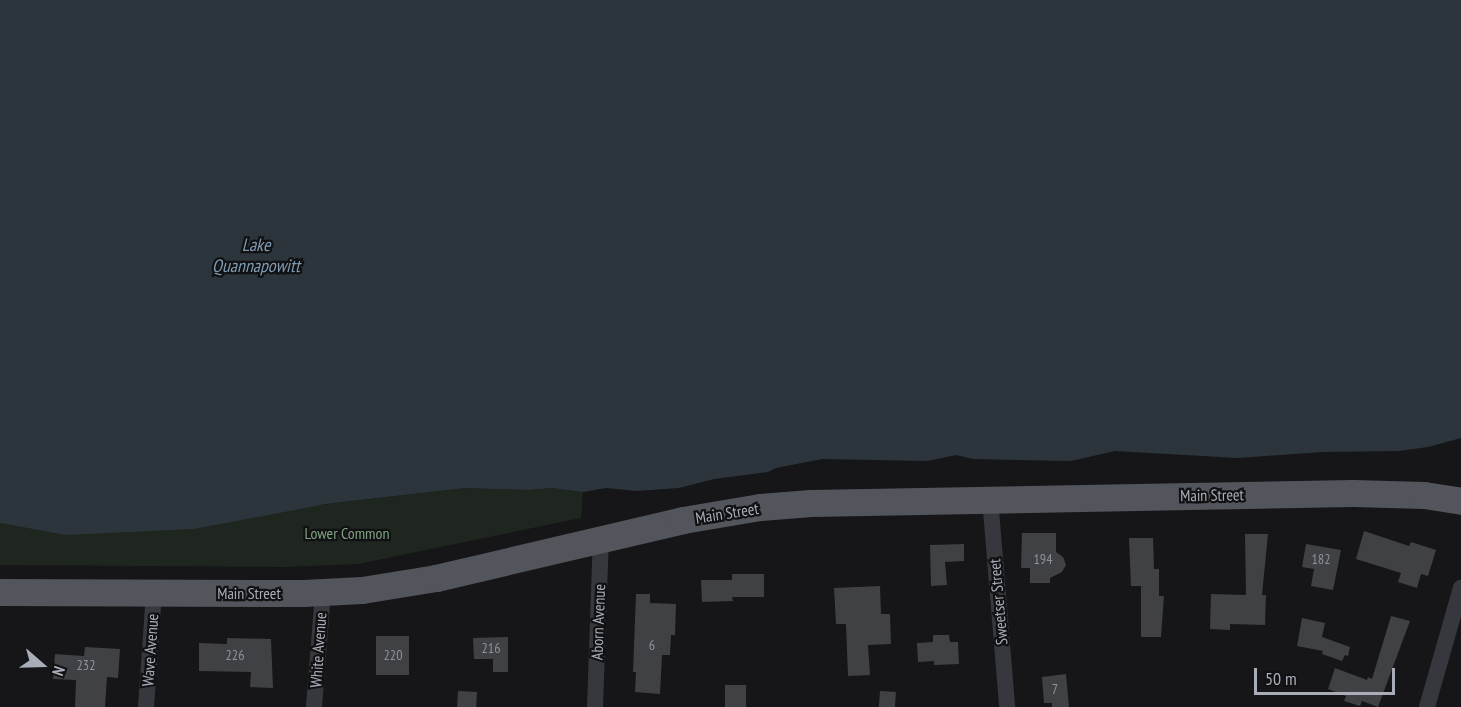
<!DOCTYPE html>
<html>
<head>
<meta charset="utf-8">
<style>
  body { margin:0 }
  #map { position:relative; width:1461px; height:707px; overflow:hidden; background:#161618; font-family:"PT Sans Narrow",sans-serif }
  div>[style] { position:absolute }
  .green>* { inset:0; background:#1e261f }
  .water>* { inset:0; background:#2c353c }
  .building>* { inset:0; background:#404145; transform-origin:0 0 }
  .street>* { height:16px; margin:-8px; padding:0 8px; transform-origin:8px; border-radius:8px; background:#37383d }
  .primary>* { height:27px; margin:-13.5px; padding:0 13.5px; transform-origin:13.5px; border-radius:13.5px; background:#53555c }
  span { translate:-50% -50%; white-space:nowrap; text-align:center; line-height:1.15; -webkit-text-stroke:4.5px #111113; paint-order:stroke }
  .number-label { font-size:14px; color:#8e929b }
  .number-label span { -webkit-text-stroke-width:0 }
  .street-label { font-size:16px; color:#a8adb8 }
  .park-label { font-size:16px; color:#7fa381 }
  .water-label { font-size:18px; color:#7f9bb3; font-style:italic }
  .north { position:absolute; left:12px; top:635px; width:60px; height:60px; -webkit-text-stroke:4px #111113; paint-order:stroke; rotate:110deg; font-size:16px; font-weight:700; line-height:24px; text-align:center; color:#a8adb8 }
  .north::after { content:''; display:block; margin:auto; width:21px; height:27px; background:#a8adb8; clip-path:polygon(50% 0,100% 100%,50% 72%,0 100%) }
  .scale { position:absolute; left:1254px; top:668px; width:141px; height:27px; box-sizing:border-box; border:3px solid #a8adb8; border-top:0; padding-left:8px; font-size:18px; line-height:21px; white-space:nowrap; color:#a8adb8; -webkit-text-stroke:4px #111113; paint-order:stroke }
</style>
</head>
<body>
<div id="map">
  <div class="green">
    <div style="clip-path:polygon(465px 488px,529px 490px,552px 488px,583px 492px,581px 518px,358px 564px,284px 567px,0 565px,0 523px,65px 535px)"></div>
  </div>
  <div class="water">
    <div style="clip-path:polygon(0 0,1461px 0,1461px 438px,1428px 447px,1399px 451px,1323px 452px,1238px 458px,1115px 451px,1071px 461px,973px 459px,956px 455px,927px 461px,822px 459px,776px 468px,768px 472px,714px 479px,679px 488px,636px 491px,606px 488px,583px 492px,552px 488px,529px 490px,465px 488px,326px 504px,194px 529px,65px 535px,0 523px)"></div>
  </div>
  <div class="building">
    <div style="clip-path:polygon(1364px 531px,1409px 546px,1411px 542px,1436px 550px,1428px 576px,1421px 574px,1417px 588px,1398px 582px,1401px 573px,1356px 559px)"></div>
    <div style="clip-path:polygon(1022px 533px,1056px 533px,1056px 552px,1063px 557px,1066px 565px,1062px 572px,1050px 578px,1050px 583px,1030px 583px,1030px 568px,1021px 568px)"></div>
    <div style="clip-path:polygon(1245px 534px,1268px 534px,1262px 595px,1266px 595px,1265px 625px,1230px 624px,1230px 630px,1210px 629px,1211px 594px,1246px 595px)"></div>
    <div style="clip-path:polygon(1129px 538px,1153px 538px,1154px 569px,1159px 569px,1159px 596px,1164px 596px,1161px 637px,1141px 637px,1141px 586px,1131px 586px)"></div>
    <div style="clip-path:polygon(964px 544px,964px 561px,945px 562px,947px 585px,931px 586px,930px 545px)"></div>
    <div style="clip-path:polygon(1306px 544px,1341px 550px,1333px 590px,1311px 586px,1314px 569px,1302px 567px)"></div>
    <div style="clip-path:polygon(732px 574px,764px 574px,764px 597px,732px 597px,733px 601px,702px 602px,701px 580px,732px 580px)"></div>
    <div style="clip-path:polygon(880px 586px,881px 614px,890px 614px,891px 644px,868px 645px,870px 675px,848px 676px,846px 624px,836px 624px,834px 588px)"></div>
    <div style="clip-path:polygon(636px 594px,650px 594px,650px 603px,676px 604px,675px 635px,671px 635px,670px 655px,662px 655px,660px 694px,635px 692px,636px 672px,633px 672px)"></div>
    <div style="clip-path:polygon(1391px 616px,1410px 621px,1378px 707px,1362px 701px,1360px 706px,1344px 701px,1346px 696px,1328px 689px,1335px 668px,1367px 680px,1368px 677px,1372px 679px)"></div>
    <div style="clip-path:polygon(1302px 618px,1325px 623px,1322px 637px,1350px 647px,1348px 656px,1345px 655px,1342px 661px,1322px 654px,1323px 651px,1297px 646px)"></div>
    <div style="clip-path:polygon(933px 635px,949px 635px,950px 642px,958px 642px,959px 664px,934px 665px,934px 661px,918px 662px,917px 643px,933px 642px)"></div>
    <div style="left:376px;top:636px;width:33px;height:39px"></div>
    <div style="clip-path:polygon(508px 637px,508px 672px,493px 672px,493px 659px,474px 659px,473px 638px)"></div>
    <div style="clip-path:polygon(227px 638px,271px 639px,273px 688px,250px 687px,251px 672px,199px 671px,199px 643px,227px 644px)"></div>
    <div style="clip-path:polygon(85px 647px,120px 649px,118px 678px,107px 677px,105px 707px,75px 707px,76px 680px,53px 679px,55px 654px,84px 656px)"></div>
    <div style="clip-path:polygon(1066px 674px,1069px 707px,1052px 707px,1052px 703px,1044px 703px,1042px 677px)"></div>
    <div style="left:746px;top:685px;width:22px;height:21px;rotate:90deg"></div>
    <div style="left:458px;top:691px;width:19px;height:16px;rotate:3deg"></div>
    <div style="left:880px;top:691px;width:16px;height:16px;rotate:4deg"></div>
  </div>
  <div class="street">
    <div style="left:990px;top:498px;width:210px;rotate:85.3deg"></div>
    <div style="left:146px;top:707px;width:113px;rotate:-86deg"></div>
    <div style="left:314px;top:707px;width:114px;rotate:-85.5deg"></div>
    <div style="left:595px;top:707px;width:169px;rotate:-88deg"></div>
    <div style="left:1427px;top:707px;width:124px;rotate:-74.1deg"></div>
  </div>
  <div class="primary">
    <div style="left:0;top:592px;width:303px;rotate:0.2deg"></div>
    <div style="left:303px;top:593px;width:59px;rotate:-2.9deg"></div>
    <div style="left:362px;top:590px;width:75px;rotate:-9.2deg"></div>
    <div style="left:436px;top:578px;width:254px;rotate:-13.2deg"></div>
    <div style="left:683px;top:520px;width:78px;rotate:-9.6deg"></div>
    <div style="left:760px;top:507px;width:51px;rotate:-4.5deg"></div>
    <div style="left:811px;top:503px;width:542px;rotate:-1.06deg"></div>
    <div style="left:1353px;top:493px;width:71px;rotate:1.6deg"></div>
    <div style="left:1424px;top:495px;width:37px;rotate:9deg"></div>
  </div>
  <div class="number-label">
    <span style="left:1043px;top:559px">194</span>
    <span style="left:1321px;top:559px">182</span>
    <span style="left:652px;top:645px">6</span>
    <span style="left:491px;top:648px">216</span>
    <span style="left:235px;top:655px">226</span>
    <span style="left:393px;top:655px">220</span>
    <span style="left:86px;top:665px">232</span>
    <span style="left:1055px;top:689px">7</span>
  </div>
  <div class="street-label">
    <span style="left:1212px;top:495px;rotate:-1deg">Main Street</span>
    <span style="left:727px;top:513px;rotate:-9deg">Main Street</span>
    <span style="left:249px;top:593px">Main Street</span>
    <span style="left:998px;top:602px;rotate:-95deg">Sweetser Street</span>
    <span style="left:598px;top:622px;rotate:-88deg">Aborn Avenue</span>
    <span style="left:150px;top:650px;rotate:-86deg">Wave Avenue</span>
    <span style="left:318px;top:650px;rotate:-86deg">White Avenue</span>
  </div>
  <div class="park-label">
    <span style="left:347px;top:533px">Lower Common</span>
  </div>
  <div class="water-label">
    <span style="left:256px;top:256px">Lake<br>Quannapowitt</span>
  </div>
  <div class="north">N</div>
  <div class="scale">50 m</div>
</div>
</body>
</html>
